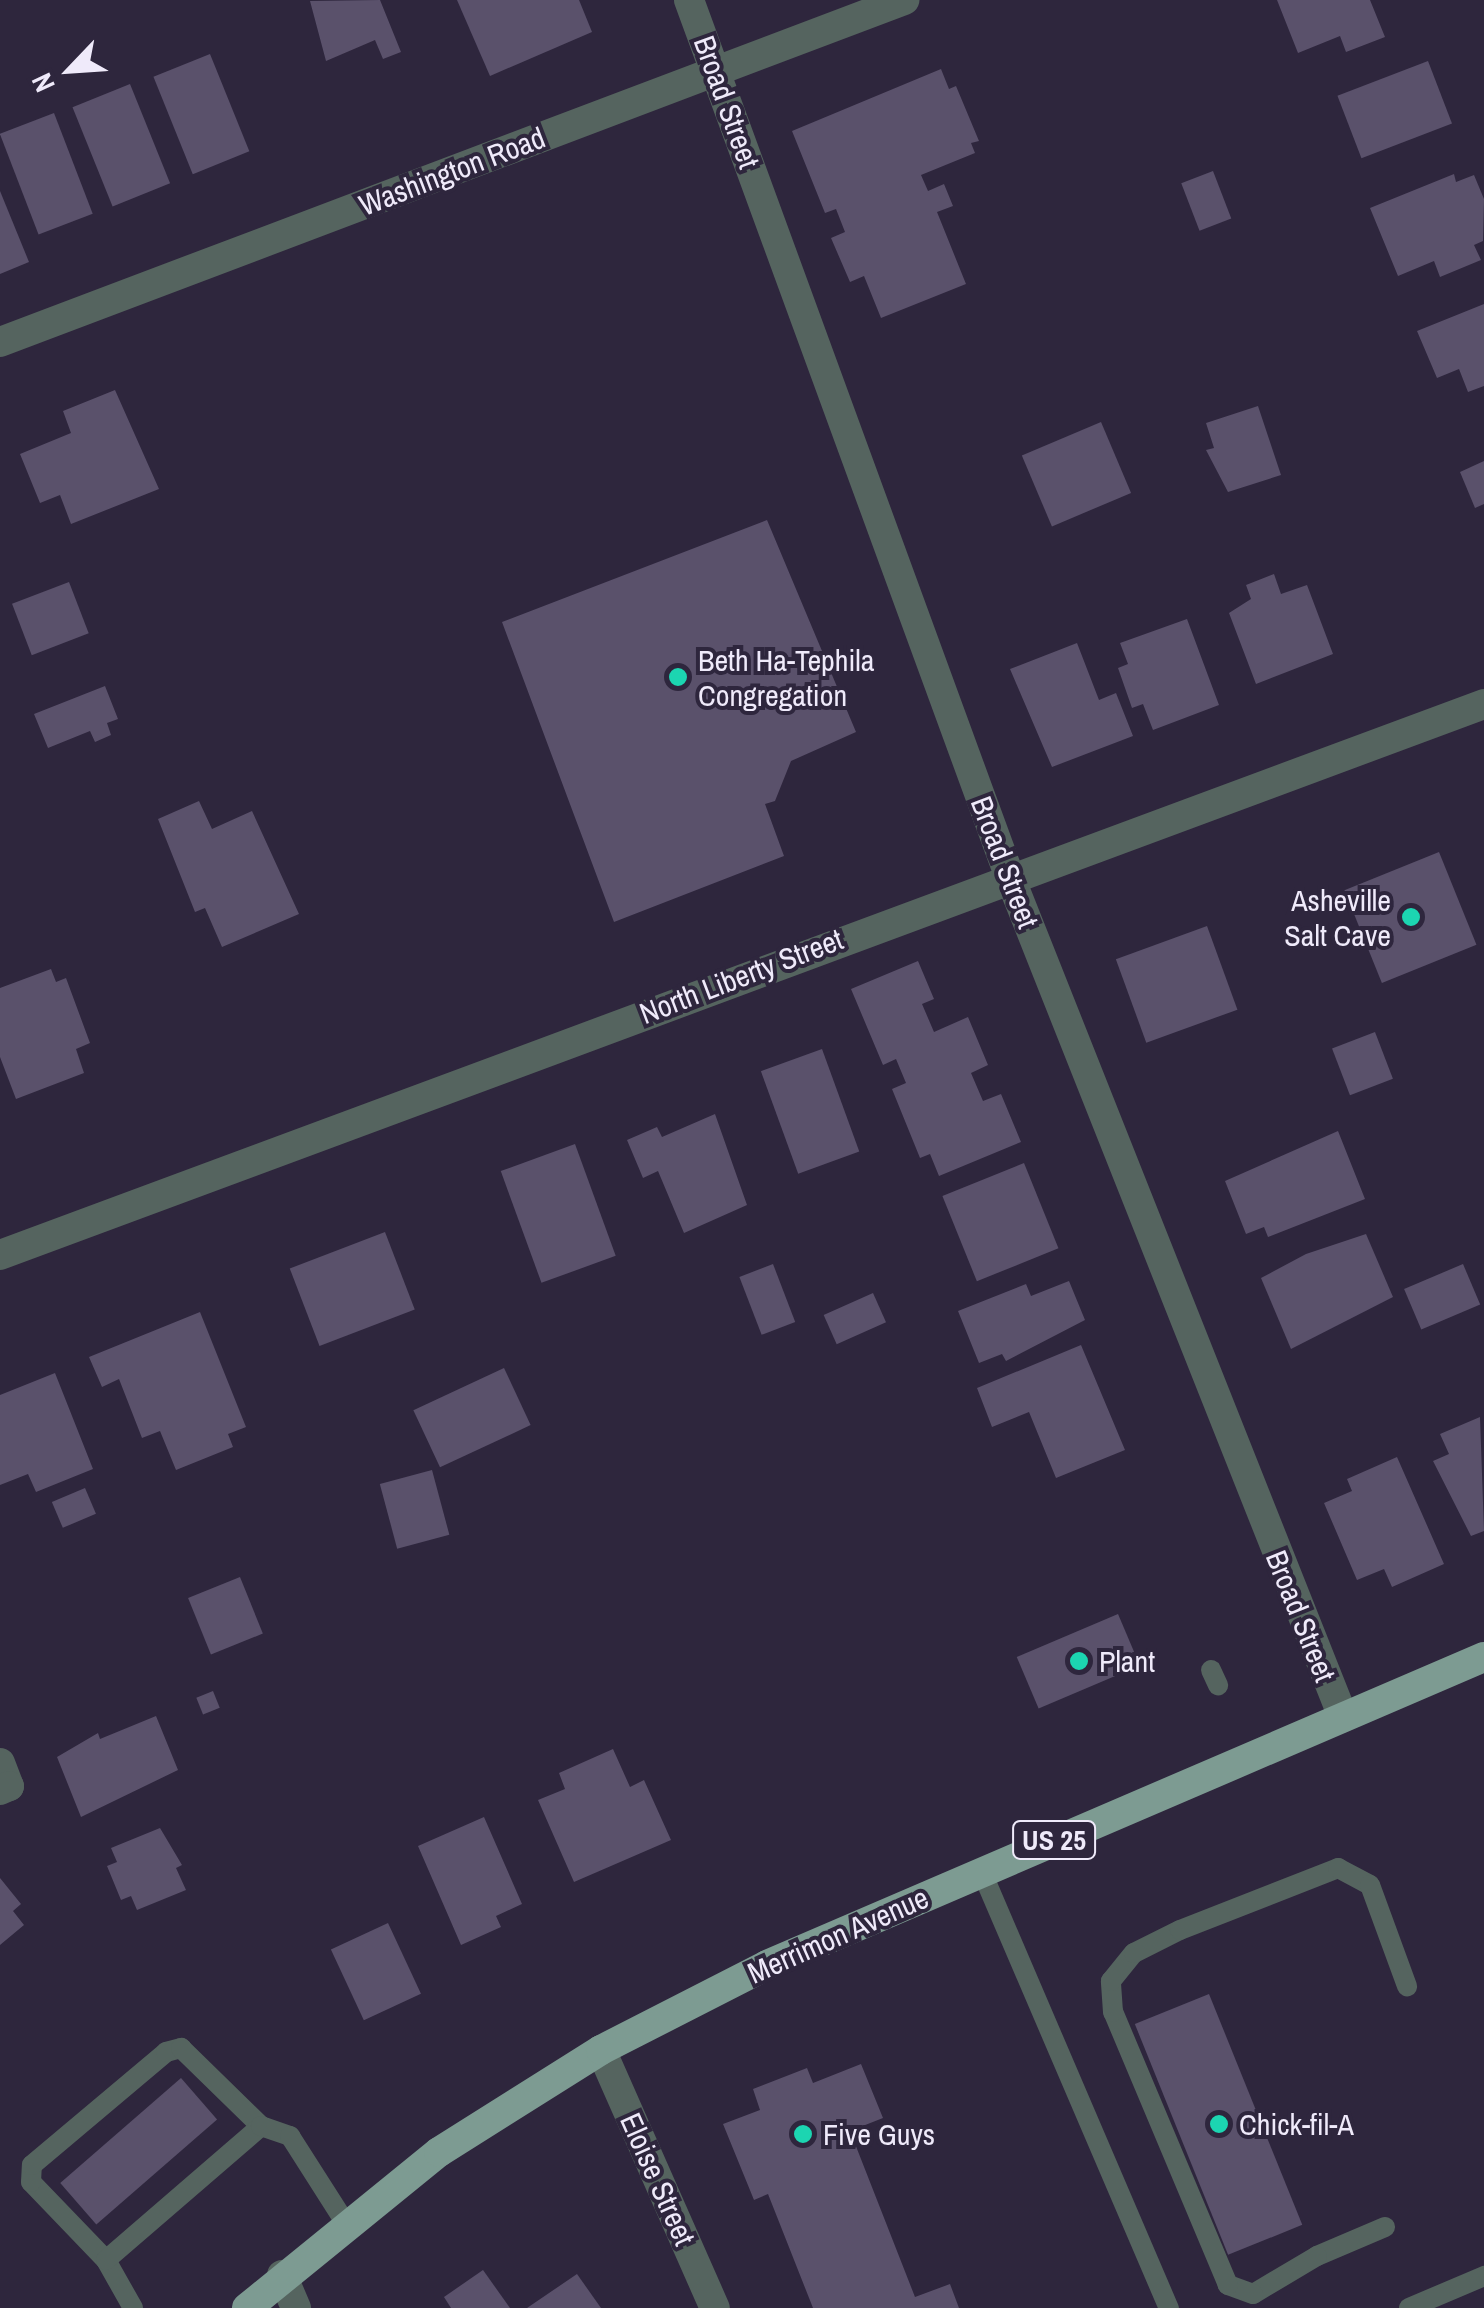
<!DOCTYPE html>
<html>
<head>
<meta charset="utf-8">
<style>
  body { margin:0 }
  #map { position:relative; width:1484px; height:2308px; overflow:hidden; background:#2e263d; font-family:"Archivo Narrow",sans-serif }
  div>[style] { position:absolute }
  .building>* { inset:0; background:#5a516b; transform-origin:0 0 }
  .lane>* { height:20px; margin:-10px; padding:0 10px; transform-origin:10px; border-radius:10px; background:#55645f }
  .street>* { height:30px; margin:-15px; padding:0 15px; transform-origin:15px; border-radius:15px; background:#55645f }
  .primary>* { height:30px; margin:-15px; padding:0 15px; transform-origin:15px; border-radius:15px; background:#7d9b92 }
  .dots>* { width:28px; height:28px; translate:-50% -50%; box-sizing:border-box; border:5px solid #2e263d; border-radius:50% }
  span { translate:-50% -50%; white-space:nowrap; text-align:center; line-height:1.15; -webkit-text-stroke:8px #2e263d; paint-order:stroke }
  .shield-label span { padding:2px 8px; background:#2e263d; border:2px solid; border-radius:8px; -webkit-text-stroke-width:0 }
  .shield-label { font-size:28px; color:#efeafa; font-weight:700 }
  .street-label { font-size:30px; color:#efeafa }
  .poi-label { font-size:30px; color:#efeafa }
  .left { translate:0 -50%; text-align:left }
  .right { translate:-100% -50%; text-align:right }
  .north { position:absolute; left:20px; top:20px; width:100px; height:100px; -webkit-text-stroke:8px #2e263d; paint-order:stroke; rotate:245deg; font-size:28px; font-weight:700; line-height:40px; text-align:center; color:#efeafa }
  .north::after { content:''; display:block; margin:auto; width:35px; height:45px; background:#efeafa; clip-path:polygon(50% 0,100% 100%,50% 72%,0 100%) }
</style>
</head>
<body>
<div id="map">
  <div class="building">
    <div style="clip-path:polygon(380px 0,401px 52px,383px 59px,375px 40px,326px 61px,310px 1px)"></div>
    <div style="clip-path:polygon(457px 0,579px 0,592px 32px,490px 76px)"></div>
    <div style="clip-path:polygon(1277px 0,1370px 0,1385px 37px,1346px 52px,1340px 36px,1298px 53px)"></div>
    <div style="left:210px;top:54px;width:105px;height:61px;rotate:68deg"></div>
    <div style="left:1428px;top:61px;width:67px;height:97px;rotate:69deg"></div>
    <div style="clip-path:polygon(941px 69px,949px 89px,956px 86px,979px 141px,971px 143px,975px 153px,921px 175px,928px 191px,944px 184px,953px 206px,937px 212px,966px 284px,881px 318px,864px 276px,850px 282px,831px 238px,845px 232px,836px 209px,825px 213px,792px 131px)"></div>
    <div style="left:130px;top:84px;width:107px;height:62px;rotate:68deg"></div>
    <div style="left:54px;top:113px;width:108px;height:58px;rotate:69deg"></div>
    <div style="left:1213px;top:171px;width:51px;height:34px;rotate:69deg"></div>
    <div style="clip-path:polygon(1454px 174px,1456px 182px,1474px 175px,1484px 199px,1483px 241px,1474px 245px,1481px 260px,1440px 277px,1434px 261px,1398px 276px,1370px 208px)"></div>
    <div style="clip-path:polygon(0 191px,29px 262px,0 274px)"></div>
    <div style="clip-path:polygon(1484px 304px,1484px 386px,1468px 392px,1459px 369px,1437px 378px,1417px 331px)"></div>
    <div style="clip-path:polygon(115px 390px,159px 489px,71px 524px,60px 495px,40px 503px,20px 454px,71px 433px,63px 411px)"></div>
    <div style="clip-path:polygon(1258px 406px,1281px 475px,1228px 492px,1206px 450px,1214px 448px,1206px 423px)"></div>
    <div style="left:1101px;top:422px;width:77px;height:86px;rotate:67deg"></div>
    <div style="clip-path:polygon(1484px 461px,1484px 504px,1475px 508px,1460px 472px)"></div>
    <div style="clip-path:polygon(767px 520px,856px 732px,791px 761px,775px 801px,765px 804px,784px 856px,614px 922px,502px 622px)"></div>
    <div style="clip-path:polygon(1274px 574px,1281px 594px,1307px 585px,1333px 654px,1256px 684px,1229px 613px,1251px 599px,1246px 585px)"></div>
    <div style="left:69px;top:582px;width:55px;height:61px;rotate:69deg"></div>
    <div style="clip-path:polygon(1187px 619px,1219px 705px,1153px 730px,1143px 704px,1132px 708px,1118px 668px,1128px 664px,1120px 643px)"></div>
    <div style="clip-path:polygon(1077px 643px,1099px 700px,1116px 693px,1133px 736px,1052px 767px,1010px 669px)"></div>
    <div style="clip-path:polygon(105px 686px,118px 719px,107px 723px,111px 735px,95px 742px,90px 731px,48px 748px,34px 714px)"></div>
    <div style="clip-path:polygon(199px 801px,212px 829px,252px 811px,299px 914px,222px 947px,205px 908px,195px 912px,158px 819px)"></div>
    <div style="left:1439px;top:852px;width:100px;height:102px;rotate:68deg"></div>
    <div style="left:1207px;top:926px;width:89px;height:97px;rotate:70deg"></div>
    <div style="clip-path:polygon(918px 961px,934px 999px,922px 1004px,934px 1032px,968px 1017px,988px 1065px,971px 1073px,983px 1101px,1001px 1094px,1021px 1142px,939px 1176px,930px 1154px,920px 1158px,892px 1089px,906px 1083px,896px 1059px,883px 1065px,851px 989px)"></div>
    <div style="clip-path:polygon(51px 969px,56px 982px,66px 978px,90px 1043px,76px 1049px,84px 1073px,16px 1099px,0 1057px,0 988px)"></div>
    <div style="left:1375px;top:1032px;width:50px;height:46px;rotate:69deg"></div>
    <div style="left:822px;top:1049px;width:109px;height:65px;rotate:70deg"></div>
    <div style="clip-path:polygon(715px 1114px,747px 1205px,684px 1233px,658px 1171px,643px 1178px,627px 1140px,657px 1127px,662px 1137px)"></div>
    <div style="clip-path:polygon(1338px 1131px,1365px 1199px,1268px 1237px,1264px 1227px,1246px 1234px,1225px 1181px)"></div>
    <div style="left:575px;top:1144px;width:119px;height:79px;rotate:70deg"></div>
    <div style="left:1024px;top:1163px;width:92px;height:88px;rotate:68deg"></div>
    <div style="left:385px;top:1232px;width:83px;height:102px;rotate:69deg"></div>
    <div style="clip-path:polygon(1366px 1234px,1393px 1297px,1291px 1349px,1261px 1278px,1306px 1254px)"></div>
    <div style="left:773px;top:1264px;width:62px;height:36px;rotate:69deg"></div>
    <div style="left:1463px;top:1264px;width:44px;height:64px;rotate:67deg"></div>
    <div style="clip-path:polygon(1069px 1281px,1085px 1320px,1006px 1361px,1002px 1354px,979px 1363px,958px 1311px,1026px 1284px,1031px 1296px)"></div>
    <div style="left:873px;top:1293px;width:32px;height:54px;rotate:66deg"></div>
    <div style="clip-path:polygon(200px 1312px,246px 1427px,228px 1434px,233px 1447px,176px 1470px,160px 1431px,142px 1438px,119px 1379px,102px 1387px,89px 1357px)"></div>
    <div style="clip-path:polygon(1081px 1345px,1125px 1450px,1056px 1478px,1029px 1412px,992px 1427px,977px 1388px)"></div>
    <div style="left:504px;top:1368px;width:63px;height:100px;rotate:65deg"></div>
    <div style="clip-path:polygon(55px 1373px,93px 1469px,36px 1492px,28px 1474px,0 1485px,0 1395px)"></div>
    <div style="clip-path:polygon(1480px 1417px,1484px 1531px,1471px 1536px,1433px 1461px,1449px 1454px,1440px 1434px)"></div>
    <div style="clip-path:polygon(1397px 1457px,1444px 1564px,1392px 1587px,1384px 1569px,1357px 1580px,1324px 1503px,1352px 1491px,1347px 1479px)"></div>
    <div style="left:432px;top:1470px;width:67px;height:54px;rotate:75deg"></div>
    <div style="left:85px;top:1488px;width:28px;height:36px;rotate:67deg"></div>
    <div style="left:240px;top:1577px;width:61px;height:56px;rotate:68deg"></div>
    <div style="left:1118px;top:1614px;width:56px;height:110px;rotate:67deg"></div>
    <div style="left:213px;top:1691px;width:18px;height:18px;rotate:68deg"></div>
    <div style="clip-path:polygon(156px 1716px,178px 1770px,81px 1817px,57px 1757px,98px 1733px,100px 1739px)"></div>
    <div style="clip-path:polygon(613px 1749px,630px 1787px,644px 1780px,671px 1840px,574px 1882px,538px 1800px,565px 1789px,559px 1773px)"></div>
    <div style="clip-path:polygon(484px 1817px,522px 1904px,496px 1916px,501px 1927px,461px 1945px,418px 1846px)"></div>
    <div style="clip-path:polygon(160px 1828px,182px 1865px,176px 1868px,186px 1890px,137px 1910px,131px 1896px,121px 1900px,107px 1866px,117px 1862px,111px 1848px)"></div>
    <div style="clip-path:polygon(0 1878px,21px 1904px,13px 1911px,24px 1925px,0 1945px)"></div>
    <div style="left:388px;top:1923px;width:78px;height:63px;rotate:65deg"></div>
    <div style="left:1209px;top:1994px;width:249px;height:80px;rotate:68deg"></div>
    <div style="clip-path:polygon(861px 2064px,883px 2118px,850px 2131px,915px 2297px,950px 2284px,959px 2308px,813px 2308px,768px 2194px,754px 2200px,723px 2124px,760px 2110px,753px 2089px,807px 2068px,813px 2083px)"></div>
    <div style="left:181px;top:2078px;width:55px;height:160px;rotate:49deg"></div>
    <div style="clip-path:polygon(483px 2270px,510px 2308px,451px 2308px,444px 2297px)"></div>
    <div style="clip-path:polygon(577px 2274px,601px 2308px,527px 2308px)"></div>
  </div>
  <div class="lane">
    <div style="left:1211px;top:1670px;width:17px;rotate:65deg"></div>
    <div style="left:981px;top:1870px;width:477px;rotate:66.8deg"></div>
    <div style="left:1385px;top:2227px;width:74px;rotate:156.9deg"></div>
    <div style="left:1317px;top:2256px;width:74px;rotate:149.3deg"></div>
    <div style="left:1253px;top:2294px;width:27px;rotate:-160deg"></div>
    <div style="left:1228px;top:2285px;width:296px;rotate:-112.8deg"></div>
    <div style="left:1113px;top:2012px;width:31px;rotate:-94deg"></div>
    <div style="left:1111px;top:1981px;width:36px;rotate:-51deg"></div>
    <div style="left:1134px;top:1953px;width:51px;rotate:-26.6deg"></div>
    <div style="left:1180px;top:1930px;width:170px;rotate:-21.4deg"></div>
    <div style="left:1338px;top:1868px;width:36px;rotate:28deg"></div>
    <div style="left:1370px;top:1885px;width:108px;rotate:69.9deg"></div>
    <div style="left:106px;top:2260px;width:108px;rotate:-133.9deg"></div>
    <div style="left:31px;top:2182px;width:17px;rotate:-87deg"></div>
    <div style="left:32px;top:2165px;width:175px;rotate:-40.1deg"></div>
    <div style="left:166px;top:2052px;width:16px;rotate:-15deg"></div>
    <div style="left:181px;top:2048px;width:112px;rotate:44.3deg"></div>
    <div style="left:133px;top:2308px;width:55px;rotate:-119.4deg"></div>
    <div style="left:106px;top:2260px;width:205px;rotate:-40.8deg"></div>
    <div style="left:261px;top:2126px;width:31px;rotate:19deg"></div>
    <div style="left:290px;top:2136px;width:104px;rotate:57.5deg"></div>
    <div style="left:1409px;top:2308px;width:82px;rotate:-23.1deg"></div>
  </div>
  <div class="street">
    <div style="left:689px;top:0;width:932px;rotate:69.91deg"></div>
    <div style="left:1009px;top:875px;width:906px;rotate:68.36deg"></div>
    <div style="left:0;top:342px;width:967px;rotate:-20.72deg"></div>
    <div style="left:0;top:1255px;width:1583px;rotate:-20.37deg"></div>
    <div style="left:0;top:1763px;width:25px;rotate:69deg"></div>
    <div style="left:9px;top:1786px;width:10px;rotate:156deg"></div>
    <div style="left:601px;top:2050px;width:282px;rotate:66.2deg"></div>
    <div style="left:282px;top:2275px;width:36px;rotate:67deg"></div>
  </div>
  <div class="primary">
    <div style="left:247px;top:2308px;width:247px;rotate:-39.1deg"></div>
    <div style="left:439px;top:2152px;width:191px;rotate:-32.2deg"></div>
    <div style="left:601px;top:2050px;width:186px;rotate:-27.1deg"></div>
    <div style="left:767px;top:1965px;width:780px;rotate:-23.25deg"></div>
  </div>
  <div class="dots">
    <div style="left:678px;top:677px;background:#1cd5b1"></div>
    <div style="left:1411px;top:917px;background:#1cd5b1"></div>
    <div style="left:1079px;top:1661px;background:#1cd5b1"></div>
    <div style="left:1219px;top:2124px;background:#1cd5b1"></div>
    <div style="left:803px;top:2134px;background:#1cd5b1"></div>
  </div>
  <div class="shield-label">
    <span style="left:1054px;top:1840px">US 25</span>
  </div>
  <div class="street-label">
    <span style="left:727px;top:102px;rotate:70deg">Broad Street</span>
    <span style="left:452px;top:171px;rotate:-21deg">Washington Road</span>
    <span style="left:1005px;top:862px;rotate:69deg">Broad Street</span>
    <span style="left:741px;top:976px;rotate:-21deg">North Liberty Street</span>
    <span style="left:1301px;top:1616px;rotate:68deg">Broad Street</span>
    <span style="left:838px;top:1935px;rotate:-24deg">Merrimon Avenue</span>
    <span style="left:658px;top:2179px;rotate:66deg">Eloise Street</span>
  </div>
  <div class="poi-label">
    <span class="left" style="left:698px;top:677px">Beth Ha-Tephila<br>Congregation</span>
    <span class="right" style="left:1391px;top:917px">Asheville<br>Salt Cave</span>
    <span class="left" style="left:1099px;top:1661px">Plant</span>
    <span class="left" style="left:1239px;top:2124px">Chick-fil-A</span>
    <span class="left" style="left:823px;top:2134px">Five Guys</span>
  </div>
  <div class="north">N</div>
</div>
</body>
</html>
